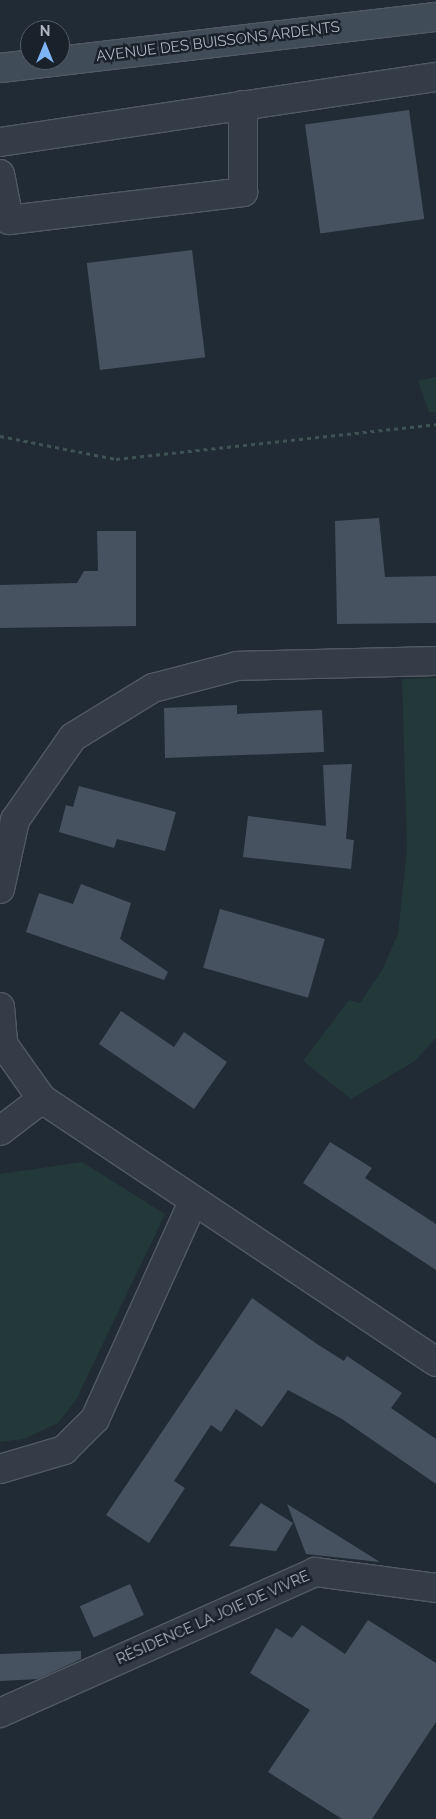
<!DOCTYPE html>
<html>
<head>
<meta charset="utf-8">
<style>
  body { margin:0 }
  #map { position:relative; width:436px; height:1819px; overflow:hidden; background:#202b36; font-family:Raleway,sans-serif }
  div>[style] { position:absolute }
  .green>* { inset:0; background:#233838 }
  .building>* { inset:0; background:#465260; transform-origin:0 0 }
  .path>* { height:3px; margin-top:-1.5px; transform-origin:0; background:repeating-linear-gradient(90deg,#3f5355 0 4px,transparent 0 8px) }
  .roads { filter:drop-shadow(1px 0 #515a64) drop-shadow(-1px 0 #515a64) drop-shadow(0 1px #515a64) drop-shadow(0 -1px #515a64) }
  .street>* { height:28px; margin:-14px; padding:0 14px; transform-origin:14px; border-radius:14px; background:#333c47 }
  .secondary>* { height:28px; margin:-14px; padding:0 14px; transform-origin:14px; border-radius:14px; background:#414c59 }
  span { translate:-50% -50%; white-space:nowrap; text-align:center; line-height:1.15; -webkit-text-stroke:5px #19212b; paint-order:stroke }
  .street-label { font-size:15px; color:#adb7c3 }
  .north { position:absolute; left:20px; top:20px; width:50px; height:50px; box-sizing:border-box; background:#19212b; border:1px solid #545d68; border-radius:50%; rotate:0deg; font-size:14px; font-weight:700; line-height:20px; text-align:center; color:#adb7c3 }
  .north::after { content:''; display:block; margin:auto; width:18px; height:22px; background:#80b5f5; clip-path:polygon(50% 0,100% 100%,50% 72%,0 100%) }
</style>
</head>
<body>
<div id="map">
  <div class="green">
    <div style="clip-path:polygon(436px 377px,436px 412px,429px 412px,418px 381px)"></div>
    <div style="clip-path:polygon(436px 678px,436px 1038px,415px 1061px,351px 1099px,303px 1061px,349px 1000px,360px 1003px,382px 970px,398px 934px,407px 849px,402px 679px)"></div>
    <div style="clip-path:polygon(82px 1162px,165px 1214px,76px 1400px,58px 1423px,24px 1439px,0 1442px,0 1174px)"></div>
  </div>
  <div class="building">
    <div style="left:409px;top:110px;width:110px;height:105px;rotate:82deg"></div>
    <div style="left:192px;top:250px;width:108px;height:106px;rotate:83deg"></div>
    <div style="clip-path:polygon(379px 518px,385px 577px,436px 576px,436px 623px,337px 624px,335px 521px)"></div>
    <div style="clip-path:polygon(97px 531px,136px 531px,136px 626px,0 628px,0 585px,77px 583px,84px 571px,98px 571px)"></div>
    <div style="clip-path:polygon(237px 705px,237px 714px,322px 710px,324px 752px,165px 758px,164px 708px)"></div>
    <div style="clip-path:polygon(352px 764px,346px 839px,354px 840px,351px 869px,243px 857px,248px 816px,326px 826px,323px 765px)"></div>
    <div style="clip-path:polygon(79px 786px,176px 812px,165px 851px,117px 839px,114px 848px,59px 832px,66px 805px,73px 807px)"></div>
    <div style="clip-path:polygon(81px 884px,131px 903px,120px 939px,168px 972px,164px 980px,26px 932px,39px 893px,73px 904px)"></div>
    <div style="left:220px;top:909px;width:109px;height:61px;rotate:16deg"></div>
    <div style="clip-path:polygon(121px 1011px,174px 1047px,184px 1032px,227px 1062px,194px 1109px,99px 1044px)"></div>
    <div style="clip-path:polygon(330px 1142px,372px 1168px,365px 1178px,436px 1224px,436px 1270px,303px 1183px)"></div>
    <div style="clip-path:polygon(252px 1298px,317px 1344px,344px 1361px,347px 1356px,402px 1393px,391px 1408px,436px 1439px,436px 1484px,342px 1419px,288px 1390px,262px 1427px,236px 1409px,221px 1432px,211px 1425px,174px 1481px,185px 1488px,149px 1543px,106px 1515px)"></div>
    <div style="clip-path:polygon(261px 1503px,293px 1523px,276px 1551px,229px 1546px)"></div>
    <div style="clip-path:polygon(287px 1504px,380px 1562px,306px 1554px)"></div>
    <div style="left:130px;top:1584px;width:34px;height:55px;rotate:66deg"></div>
    <div style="clip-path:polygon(368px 1620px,436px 1663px,436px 1722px,372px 1819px,342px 1819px,268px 1772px,310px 1710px,250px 1673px,276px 1628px,292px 1638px,302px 1625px,345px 1654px)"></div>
    <div style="clip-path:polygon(81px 1651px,81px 1659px,38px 1679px,0 1681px,0 1654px)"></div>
  </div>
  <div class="path">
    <div style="left:0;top:436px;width:118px;rotate:11.2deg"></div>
    <div style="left:116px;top:459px;width:322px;rotate:-6.2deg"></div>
  </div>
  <div class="roads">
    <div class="street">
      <div style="left:0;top:142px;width:441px;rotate:-8.5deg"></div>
      <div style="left:0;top:174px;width:47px;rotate:78.9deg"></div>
      <div style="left:9px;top:220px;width:236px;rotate:-6.8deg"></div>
      <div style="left:243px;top:192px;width:87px;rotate:-90deg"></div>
      <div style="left:0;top:889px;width:71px;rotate:-77.7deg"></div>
      <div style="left:15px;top:820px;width:101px;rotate:-55.1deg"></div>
      <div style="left:73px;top:737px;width:94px;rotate:-31.5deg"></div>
      <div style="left:153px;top:688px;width:87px;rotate:-14.7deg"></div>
      <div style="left:237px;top:666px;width:199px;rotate:-1.4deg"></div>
      <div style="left:0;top:1007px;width:37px;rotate:85deg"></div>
      <div style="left:3px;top:1044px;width:67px;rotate:54.7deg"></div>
      <div style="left:42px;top:1099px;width:474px;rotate:33.7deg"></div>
      <div style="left:0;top:1131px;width:53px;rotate:-37.3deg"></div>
      <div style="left:0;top:1469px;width:67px;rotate:-16.5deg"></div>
      <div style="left:64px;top:1450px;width:44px;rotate:-45deg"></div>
      <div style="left:95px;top:1419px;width:238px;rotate:-65.7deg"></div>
      <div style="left:0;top:1713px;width:345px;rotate:-24.1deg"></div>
      <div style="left:315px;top:1572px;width:122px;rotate:7.5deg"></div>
    </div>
    <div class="secondary">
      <div style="left:0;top:68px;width:439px;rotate:-6.7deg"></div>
    </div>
  </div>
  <div class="street-label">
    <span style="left:218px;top:42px;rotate:-7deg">AVENUE DES BUISSONS ARDENTS</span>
    <span style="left:213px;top:1618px;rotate:-24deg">RÉSIDENCE LA JOIE DE VIVRE</span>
  </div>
  <div class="north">N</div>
</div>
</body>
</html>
